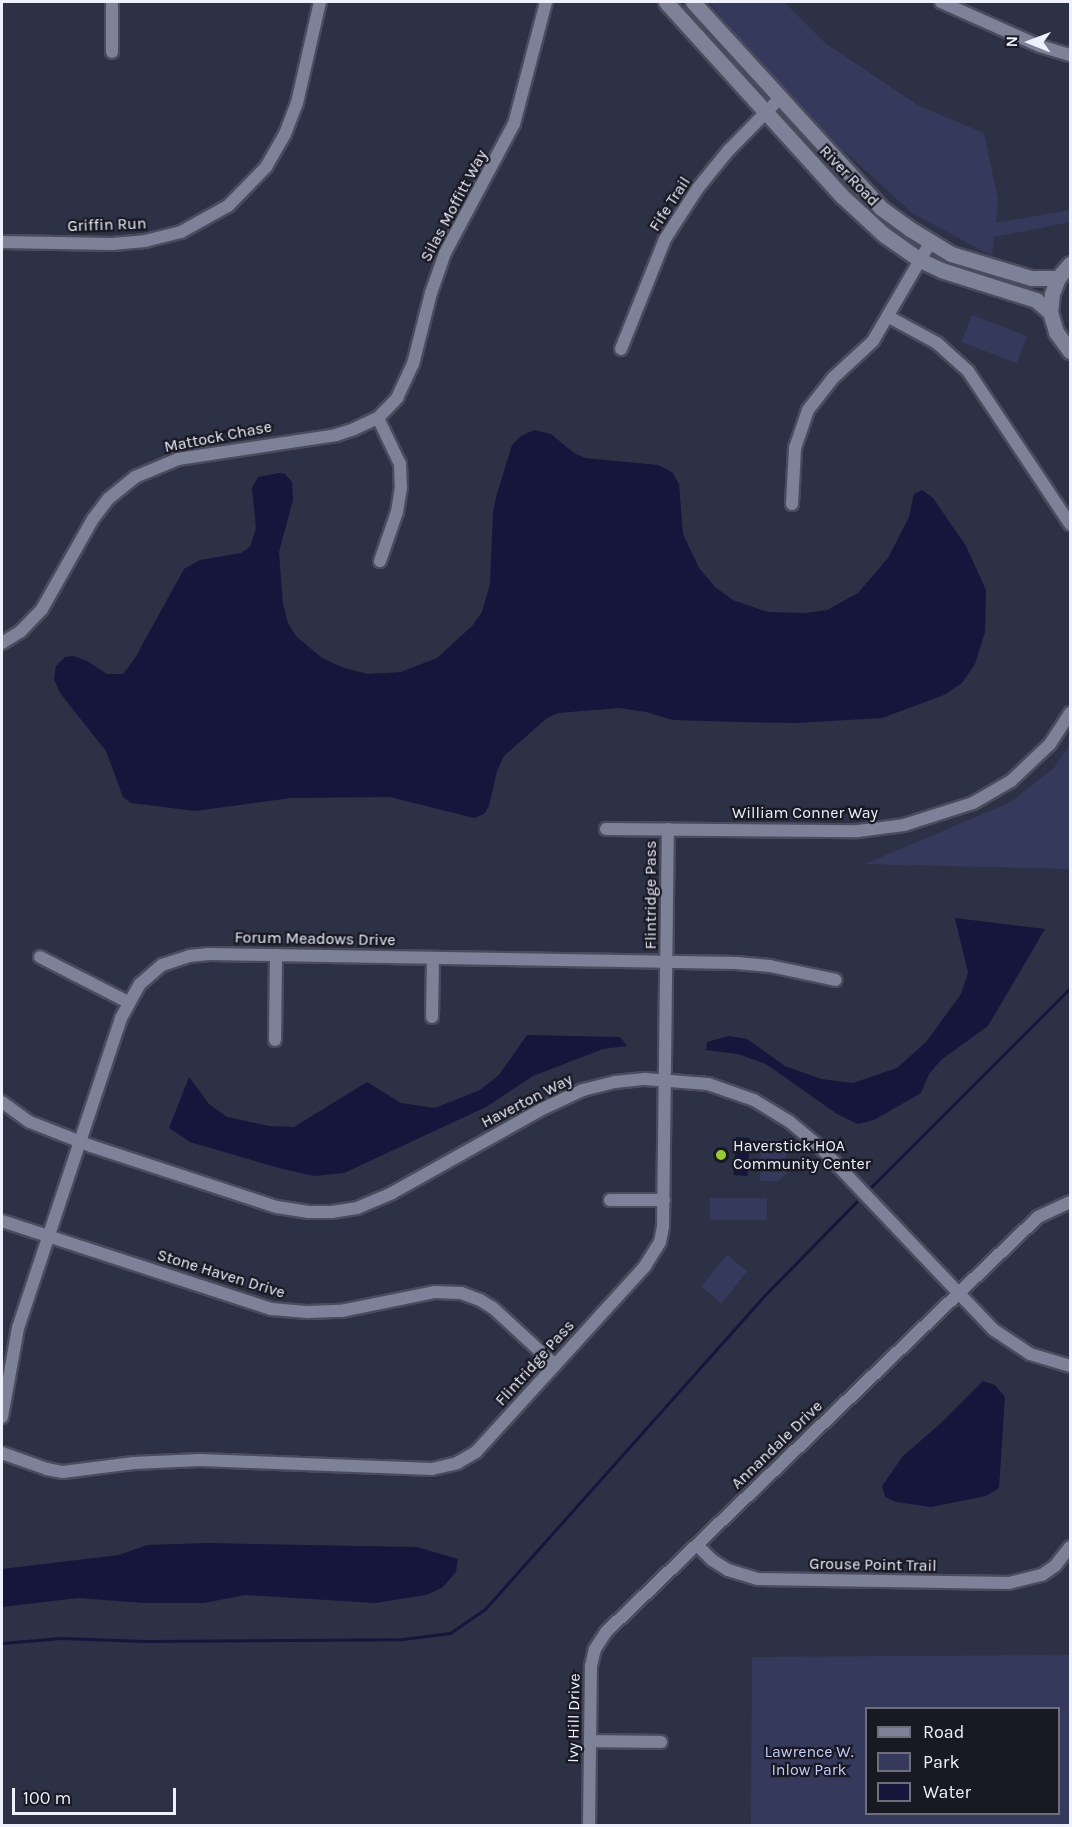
<!DOCTYPE html>
<html>
<head>
<meta charset="utf-8">
<style>
  body { margin:0 }
  #map { position:relative; width:1072px; height:1827px; overflow:hidden; background:#2d3145; font-family:Karla,sans-serif }
  div>[style] { position:absolute }
  .green>* { inset:0; background:#353a5d; transform-origin:0 0 }
  .water>* { inset:0; background:#14163b; transform-origin:0 0 }
  .stream>* { height:3px; margin:-1.5px; padding:0 1.5px; transform-origin:1.5px; border-radius:1.5px; background:#14163b }
  .roads { filter:drop-shadow(2px 0 #4a4c5e) drop-shadow(-2px 0 #4a4c5e) drop-shadow(0 2px #4a4c5e) drop-shadow(0 -2px #4a4c5e) }
  .street>* { height:12px; margin:-6px; padding:0 6px; transform-origin:6px; border-radius:6px; background:#7d8299 }
  .secondary>* { height:15px; margin:-7.5px; padding:0 7.5px; transform-origin:7.5px; border-radius:7.5px; background:#7d8299 }
  .dots>* { width:16px; height:16px; translate:-50% -50%; box-sizing:border-box; border:3px solid #181923; border-radius:50% }
  span { translate:-50% -50%; white-space:nowrap; text-align:center; line-height:1.15; -webkit-text-stroke:4.5px #181923; paint-order:stroke }
  .street-label { font-size:16px; color:#eef0fe }
  .poi-label { font-size:16px; color:#eef0fe }
  .left { translate:0 -50%; text-align:left }
  .park-label { font-size:16px; color:#c3cbf6 }
  .frame { position:absolute; inset:0; border:3px solid #eef0fe; pointer-events:none }
  .legend { position:absolute; left:865px; top:1707px; width:195px; height:108px; box-sizing:border-box; background:#181923; border:2px solid #6e6f7b; margin:0; padding:8px 10px; list-style:none; font-size:18px; color:#eef0fe }
  .legend li { display:flex; align-items:center; gap:12px; height:30px }
  .legend b { width:30px; border:2px solid #6e6f7b }
  .north { position:absolute; left:1000px; top:12px; width:60px; height:60px; -webkit-text-stroke:4px #181923; paint-order:stroke; rotate:271deg; font-size:16px; font-weight:700; line-height:24px; text-align:center; color:#eef0fe }
  .north::after { content:''; display:block; margin:auto; width:21px; height:27px; background:#eef0fe; clip-path:polygon(50% 0,100% 100%,50% 72%,0 100%) }
  .scale { position:absolute; left:12px; top:1788px; width:164px; height:27px; box-sizing:border-box; border:3px solid #eef0fe; border-top:0; padding-left:8px; font-size:18px; line-height:21px; white-space:nowrap; color:#eef0fe; -webkit-text-stroke:4px #181923; paint-order:stroke }
</style>
</head>
<body>
<div id="map">
  <div class="green">
    <div style="clip-path:polygon(709px 2px,784px 2px,825px 43px,919px 106px,984px 133px,998px 200px,996px 223px,1070px 210px,1070px 222px,994px 237px,992px 256px,912px 213px,844px 151px,748px 49px)"></div>
    <div style="left:972px;top:315px;width:59px;height:29px;rotate:21deg"></div>
    <div style="clip-path:polygon(1070px 744px,1070px 869px,865px 864px,1011px 802px,1054px 768px)"></div>
    <div style="clip-path:polygon(761px 1139px,779px 1140px,786px 1153px,786px 1174px,778px 1181px,760px 1181px)"></div>
    <div style="left:710px;top:1198px;width:57px;height:22px"></div>
    <div style="left:727px;top:1255px;width:26px;height:41px;rotate:39deg"></div>
    <div style="clip-path:polygon(evenodd,1070px 1655px,1070px 1825px,751px 1825px,752px 1657px,1070px 1655px,1058px 1708px,1058px 1814px,866px 1814px,866px 1708px,1058px 1708px)"></div>
  </div>
  <div class="water">
    <div style="clip-path:polygon(534px 430px,551px 434px,574px 453px,585px 458px,658px 465px,672px 472px,679px 484px,683px 534px,699px 568px,715px 587px,733px 600px,768px 612px,805px 613px,827px 610px,858px 593px,888px 558px,909px 517px,914px 494px,922px 490px,933px 498px,966px 546px,986px 590px,985px 632px,975px 664px,962px 683px,944px 695px,882px 718px,796px 723px,740px 722px,673px 720px,646px 712px,619px 708px,558px 713px,547px 718px,504px 756px,497px 771px,489px 806px,484px 814px,474px 818px,390px 797px,291px 798px,195px 811px,131px 803px,123px 797px,106px 751px,60px 693px,54px 679px,56px 666px,65px 657px,73px 656px,87px 661px,107px 674px,123px 674px,135px 658px,184px 569px,200px 560px,241px 553px,250px 547px,256px 528px,252px 488px,258px 477px,279px 473px,285px 474px,292px 482px,293px 500px,279px 552px,283px 604px,288px 623px,296px 636px,322px 658px,344px 668px,368px 674px,401px 672px,437px 658px,472px 626px,482px 612px,490px 584px,493px 511px,497px 494px,512px 445px,521px 436px)"></div>
    <div style="clip-path:polygon(955px 918px,1045px 929px,988px 1026px,941px 1060px,929px 1074px,921px 1093px,874px 1120px,858px 1124px,837px 1114px,766px 1064px,738px 1054px,706px 1050px,707px 1042px,729px 1036px,747px 1039px,785px 1066px,821px 1079px,853px 1083px,897px 1068px,926px 1042px,961px 994px,968px 973px)"></div>
    <div style="clip-path:polygon(527px 1035px,620px 1037px,627px 1046px,603px 1049px,533px 1076px,486px 1107px,344px 1173px,314px 1176px,279px 1168px,190px 1142px,169px 1128px,189px 1077px,209px 1104px,227px 1117px,269px 1126px,294px 1127px,367px 1082px,401px 1103px,435px 1108px,480px 1090px,499px 1075px)"></div>
    <div style="left:736px;top:1137px;width:14px;height:38px;rotate:4deg"></div>
    <div style="clip-path:polygon(983px 1381px,995px 1385px,1005px 1397px,999px 1488px,986px 1496px,931px 1507px,896px 1502px,885px 1497px,882px 1486px,903px 1456px,941px 1423px)"></div>
    <div style="clip-path:polygon(207px 1543px,417px 1547px,458px 1559px,456px 1572px,442px 1588px,426px 1595px,375px 1603px,245px 1595px,204px 1603px,145px 1603px,78px 1598px,2px 1607px,2px 1569px,119px 1555px,147px 1545px)"></div>
  </div>
  <div class="stream">
    <div style="left:871px;top:1187px;width:281px;rotate:-45deg"></div>
    <div style="left:2px;top:1643px;width:59px;rotate:-4.8deg"></div>
    <div style="left:61px;top:1638px;width:83px;rotate:2.1deg"></div>
    <div style="left:144px;top:1641px;width:259px;rotate:-0.4deg"></div>
    <div style="left:403px;top:1639px;width:47px;rotate:-7.3deg"></div>
    <div style="left:450px;top:1633px;width:42px;rotate:-34.4deg"></div>
    <div style="left:485px;top:1609px;width:415px;rotate:-48.3deg"></div>
    <div style="left:761px;top:1299px;width:136px;rotate:-45.6deg"></div>
  </div>
  <div class="roads">
    <div class="street">
      <div style="left:941px;top:2px;width:108px;rotate:24deg"></div>
      <div style="left:1040px;top:46px;width:31px;rotate:17deg"></div>
      <div style="left:112px;top:52px;width:50px;rotate:-90deg"></div>
      <div style="left:2px;top:242px;width:110px;rotate:1deg"></div>
      <div style="left:112px;top:244px;width:33px;rotate:-5deg"></div>
      <div style="left:145px;top:241px;width:37px;rotate:-14deg"></div>
      <div style="left:181px;top:232px;width:54px;rotate:-29deg"></div>
      <div style="left:228px;top:206px;width:54px;rotate:-45.7deg"></div>
      <div style="left:266px;top:167px;width:38px;rotate:-60deg"></div>
      <div style="left:285px;top:134px;width:33px;rotate:-69deg"></div>
      <div style="left:297px;top:103px;width:104px;rotate:-77.2deg"></div>
      <div style="left:889px;top:317px;width:55px;rotate:28.4deg"></div>
      <div style="left:937px;top:343px;width:42px;rotate:42.1deg"></div>
      <div style="left:968px;top:371px;width:184px;rotate:56.3deg"></div>
      <div style="left:621px;top:349px;width:118px;rotate:-68.2deg"></div>
      <div style="left:665px;top:239px;width:61px;rotate:-57.1deg"></div>
      <div style="left:698px;top:188px;width:48px;rotate:-51deg"></div>
      <div style="left:728px;top:151px;width:74px;rotate:-45.5deg"></div>
      <div style="left:378px;top:418px;width:51px;rotate:64.4deg"></div>
      <div style="left:400px;top:464px;width:23px;rotate:88deg"></div>
      <div style="left:401px;top:487px;width:25px;rotate:99deg"></div>
      <div style="left:397px;top:512px;width:52px;rotate:109.1deg"></div>
      <div style="left:792px;top:504px;width:56px;rotate:-86.9deg"></div>
      <div style="left:795px;top:448px;width:40px;rotate:-71.1deg"></div>
      <div style="left:808px;top:410px;width:41px;rotate:-52deg"></div>
      <div style="left:833px;top:378px;width:54px;rotate:-42.8deg"></div>
      <div style="left:873px;top:341px;width:113px;rotate:-59.8deg"></div>
      <div style="left:2px;top:643px;width:22px;rotate:-32deg"></div>
      <div style="left:21px;top:631px;width:30px;rotate:-46deg"></div>
      <div style="left:42px;top:609px;width:103px;rotate:-60.5deg"></div>
      <div style="left:93px;top:519px;width:25px;rotate:-53deg"></div>
      <div style="left:108px;top:499px;width:35px;rotate:-39deg"></div>
      <div style="left:135px;top:477px;width:47px;rotate:-22.7deg"></div>
      <div style="left:178px;top:459px;width:160px;rotate:-8.6deg"></div>
      <div style="left:336px;top:435px;width:19px;rotate:-18deg"></div>
      <div style="left:354px;top:429px;width:26px;rotate:-25deg"></div>
      <div style="left:378px;top:418px;width:28px;rotate:-46deg"></div>
      <div style="left:397px;top:398px;width:38px;rotate:-65deg"></div>
      <div style="left:413px;top:364px;width:73px;rotate:-75.8deg"></div>
      <div style="left:431px;top:293px;width:42px;rotate:-70.7deg"></div>
      <div style="left:445px;top:253px;width:146px;rotate:-61.9deg"></div>
      <div style="left:514px;top:124px;width:126px;rotate:-75.3deg"></div>
      <div style="left:606px;top:829px;width:252px;rotate:0.5deg"></div>
      <div style="left:858px;top:831px;width:46px;rotate:-7.4deg"></div>
      <div style="left:904px;top:825px;width:72px;rotate:-17.7deg"></div>
      <div style="left:973px;top:803px;width:44px;rotate:-30.1deg"></div>
      <div style="left:1011px;top:781px;width:54px;rotate:-43.5deg"></div>
      <div style="left:1050px;top:744px;width:37px;rotate:-57deg"></div>
      <div style="left:40px;top:957px;width:99px;rotate:27.1deg"></div>
      <div style="left:432px;top:1017px;width:59px;rotate:-89deg"></div>
      <div style="left:275px;top:1040px;width:85px;rotate:-89.3deg"></div>
      <div style="left:2px;top:1102px;width:34px;rotate:36deg"></div>
      <div style="left:30px;top:1122px;width:66px;rotate:21.5deg"></div>
      <div style="left:91px;top:1146px;width:196px;rotate:18.2deg"></div>
      <div style="left:277px;top:1207px;width:32px;rotate:9deg"></div>
      <div style="left:309px;top:1212px;width:23px"></div>
      <div style="left:332px;top:1212px;width:25px;rotate:-9deg"></div>
      <div style="left:357px;top:1208px;width:38px;rotate:-23deg"></div>
      <div style="left:392px;top:1193px;width:172px;rotate:-29.2deg"></div>
      <div style="left:542px;top:1109px;width:45px;rotate:-24.9deg"></div>
      <div style="left:583px;top:1090px;width:33px;rotate:-14deg"></div>
      <div style="left:615px;top:1082px;width:30px;rotate:-6deg"></div>
      <div style="left:645px;top:1079px;width:63px;rotate:4.5deg"></div>
      <div style="left:708px;top:1084px;width:49px;rotate:19.2deg"></div>
      <div style="left:754px;top:1100px;width:42px;rotate:31.4deg"></div>
      <div style="left:790px;top:1122px;width:40px;rotate:40deg"></div>
      <div style="left:821px;top:1148px;width:251px;rotate:46.5deg"></div>
      <div style="left:994px;top:1330px;width:43px;rotate:33.7deg"></div>
      <div style="left:1030px;top:1354px;width:42px;rotate:16.7deg"></div>
      <div style="left:610px;top:1200px;width:54px"></div>
      <div style="left:2px;top:1221px;width:284px;rotate:18.1deg"></div>
      <div style="left:272px;top:1309px;width:36px;rotate:5deg"></div>
      <div style="left:308px;top:1312px;width:33px;rotate:-2deg"></div>
      <div style="left:341px;top:1311px;width:95px;rotate:-11.5deg"></div>
      <div style="left:434px;top:1292px;width:27px;rotate:2deg"></div>
      <div style="left:461px;top:1293px;width:20px;rotate:20deg"></div>
      <div style="left:480px;top:1300px;width:15px;rotate:32deg"></div>
      <div style="left:493px;top:1308px;width:84px;rotate:42.6deg"></div>
      <div style="left:2px;top:1417px;width:90px;rotate:-79.8deg"></div>
      <div style="left:18px;top:1328px;width:327px;rotate:-71.6deg"></div>
      <div style="left:121px;top:1018px;width:39px;rotate:-61deg"></div>
      <div style="left:140px;top:984px;width:29px;rotate:-41deg"></div>
      <div style="left:162px;top:965px;width:28px;rotate:-18deg"></div>
      <div style="left:189px;top:956px;width:20px;rotate:-6deg"></div>
      <div style="left:209px;top:954px;width:527px;rotate:0.98deg"></div>
      <div style="left:736px;top:963px;width:34px;rotate:5deg"></div>
      <div style="left:770px;top:966px;width:67px;rotate:12deg"></div>
      <div style="left:2px;top:1453px;width:48px;rotate:19.6deg"></div>
      <div style="left:47px;top:1469px;width:16px;rotate:11deg"></div>
      <div style="left:63px;top:1472px;width:71px;rotate:-7.3deg"></div>
      <div style="left:133px;top:1463px;width:67px;rotate:-2.6deg"></div>
      <div style="left:200px;top:1460px;width:232px;rotate:2.2deg"></div>
      <div style="left:432px;top:1469px;width:26px;rotate:-13deg"></div>
      <div style="left:457px;top:1463px;width:22px;rotate:-30deg"></div>
      <div style="left:476px;top:1452px;width:251px;rotate:-47.7deg"></div>
      <div style="left:645px;top:1266px;width:28px;rotate:-58deg"></div>
      <div style="left:660px;top:1242px;width:16px;rotate:-79deg"></div>
      <div style="left:663px;top:1226px;width:397px;rotate:-89.3deg"></div>
      <div style="left:697px;top:1545px;width:21px;rotate:45deg"></div>
      <div style="left:712px;top:1560px;width:19px;rotate:32deg"></div>
      <div style="left:728px;top:1570px;width:31px;rotate:17deg"></div>
      <div style="left:758px;top:1579px;width:251px;rotate:0.9deg"></div>
      <div style="left:1009px;top:1583px;width:34px;rotate:-14deg"></div>
      <div style="left:1042px;top:1575px;width:16px;rotate:-35deg"></div>
      <div style="left:1055px;top:1566px;width:24px;rotate:-52deg"></div>
      <div style="left:590px;top:1741px;width:71px;rotate:0.8deg"></div>
      <div style="left:589px;top:1826px;width:160px;rotate:-89.3deg"></div>
      <div style="left:591px;top:1666px;width:17px;rotate:-77deg"></div>
      <div style="left:595px;top:1649px;width:20px;rotate:-57deg"></div>
      <div style="left:606px;top:1632px;width:599px;rotate:-43.85deg"></div>
      <div style="left:1038px;top:1217px;width:35px;rotate:-25deg"></div>
    </div>
    <div class="secondary">
      <div style="left:666px;top:2px;width:262px;rotate:47.8deg"></div>
      <div style="left:842px;top:196px;width:56px;rotate:42.8deg"></div>
      <div style="left:883px;top:234px;width:45px;rotate:35.1deg"></div>
      <div style="left:920px;top:260px;width:23px;rotate:25deg"></div>
      <div style="left:941px;top:270px;width:100px;rotate:17.5deg"></div>
      <div style="left:1036px;top:300px;width:18px;rotate:41deg"></div>
      <div style="left:693px;top:2px;width:279px;rotate:47.6deg"></div>
      <div style="left:881px;top:208px;width:36px;rotate:36deg"></div>
      <div style="left:910px;top:229px;width:48px;rotate:31.4deg"></div>
      <div style="left:951px;top:254px;width:84px;rotate:16.7deg"></div>
      <div style="left:1031px;top:278px;width:27px"></div>
      <div style="left:1070px;top:264px;width:18px;rotate:131deg"></div>
      <div style="left:1058px;top:278px;width:17px;rotate:111deg"></div>
      <div style="left:1052px;top:294px;width:18px;rotate:96deg"></div>
      <div style="left:1050px;top:312px;width:21px;rotate:73deg"></div>
      <div style="left:1056px;top:332px;width:24px;rotate:54deg"></div>
    </div>
  </div>
  <div class="dots">
    <div style="left:721px;top:1155px;background:#99cb35"></div>
  </div>
  <div class="street-label">
    <span style="left:849px;top:176px;rotate:46deg">River Road</span>
    <span style="left:670px;top:204px;rotate:-57deg">Fife Trail</span>
    <span style="left:454px;top:206px;rotate:-62deg">Silas Moffitt Way</span>
    <span style="left:107px;top:225px;rotate:-2deg">Griffin Run</span>
    <span style="left:218px;top:437px;rotate:-11deg">Mattock Chase</span>
    <span style="left:805px;top:813px">William Conner Way</span>
    <span style="left:651px;top:895px;rotate:-90deg">Flintridge Pass</span>
    <span style="left:315px;top:939px;rotate:1deg">Forum Meadows Drive</span>
    <span style="left:527px;top:1101px;rotate:-27deg">Haverton Way</span>
    <span style="left:221px;top:1274px;rotate:17deg">Stone Haven Drive</span>
    <span style="left:535px;top:1363px;rotate:-48deg">Flintridge Pass</span>
    <span style="left:777px;top:1445px;rotate:-44deg">Annandale Drive</span>
    <span style="left:873px;top:1565px;rotate:1deg">Grouse Point Trail</span>
    <span style="left:574px;top:1718px;rotate:-89deg">Ivy Hill Drive</span>
  </div>
  <div class="poi-label">
    <span class="left" style="left:733px;top:1155px">Haverstick HOA<br>Community Center</span>
  </div>
  <div class="park-label">
    <span style="left:809px;top:1761px">Lawrence W.<br>Inlow Park</span>
  </div>
  <div class="frame"></div>
  <ul class="legend">
  <li><b style="height:8px;background:#7d8299"></b>Road</li>
  <li><b style="height:16px;background:#353a5d"></b>Park</li>
  <li><b style="height:16px;background:#14163b"></b>Water</li>
  </ul>
  <div class="north">N</div>
  <div class="scale">100 m</div>
</div>
</body>
</html>
